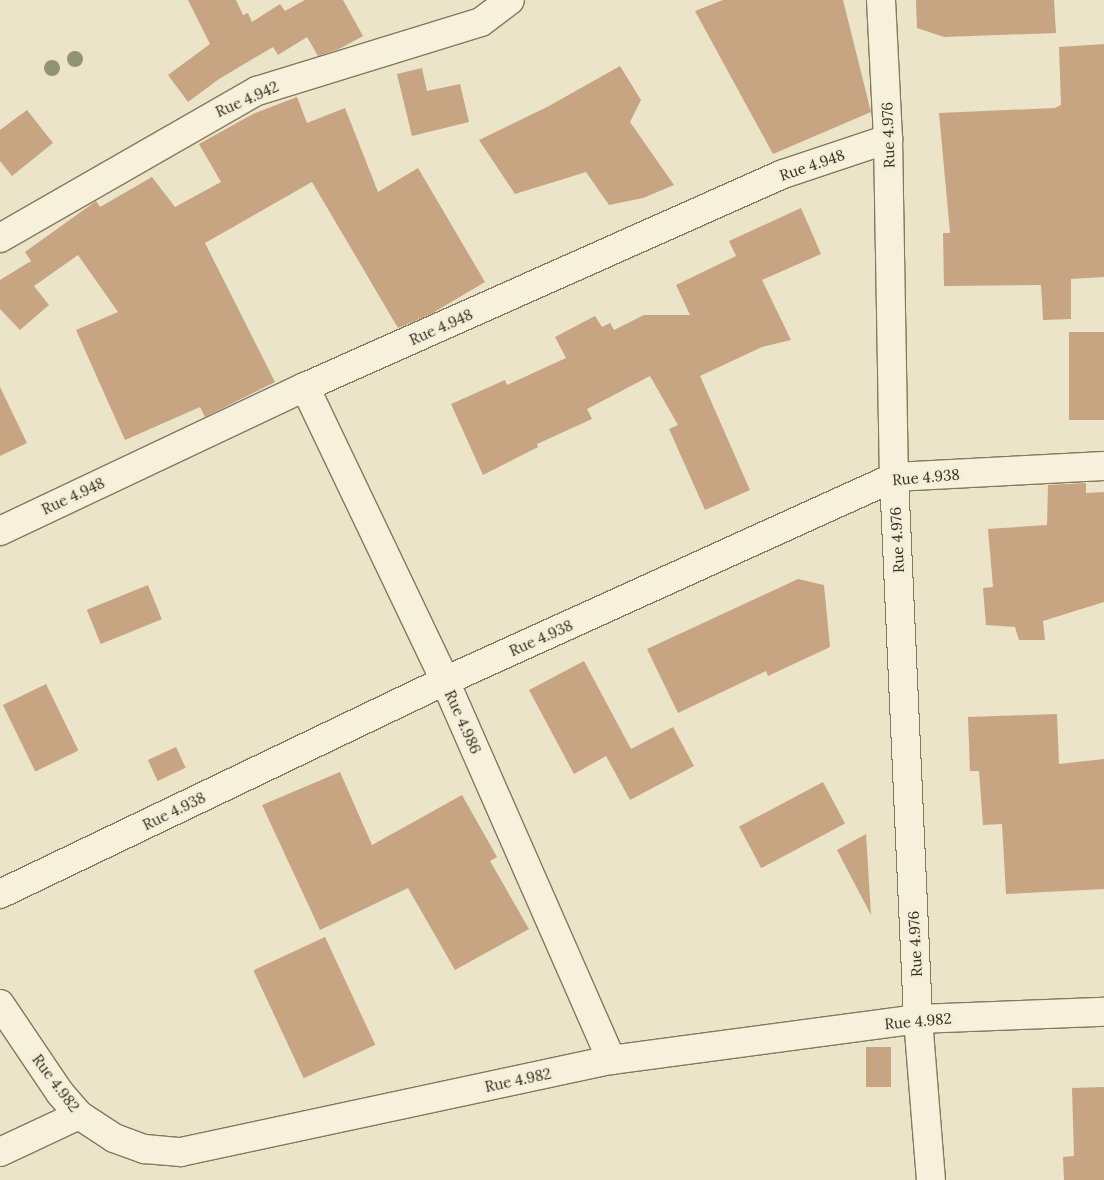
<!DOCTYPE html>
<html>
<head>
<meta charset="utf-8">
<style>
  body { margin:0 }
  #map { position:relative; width:1104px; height:1180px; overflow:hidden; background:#ebe4c9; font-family:Lora,serif }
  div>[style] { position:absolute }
  .building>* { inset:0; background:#c7a482; transform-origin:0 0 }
  .roads { filter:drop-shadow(1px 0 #86775f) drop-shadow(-1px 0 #86775f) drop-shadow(0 1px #86775f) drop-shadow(0 -1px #86775f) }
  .street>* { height:28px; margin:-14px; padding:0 14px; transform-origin:14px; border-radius:14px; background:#f7f1dc }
  .trees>* { width:16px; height:16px; margin:-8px; border-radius:50%; background:#909471 }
  span { translate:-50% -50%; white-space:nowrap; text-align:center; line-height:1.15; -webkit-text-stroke:5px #f3eed8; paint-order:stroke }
  .street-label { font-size:15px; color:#382e21 }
</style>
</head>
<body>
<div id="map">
  <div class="building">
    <div style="clip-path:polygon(188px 0,236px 0,243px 15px,248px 13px,252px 22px,280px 4px,285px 11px,305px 0,343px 0,363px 36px,339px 49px,318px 56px,307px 37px,278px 55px,273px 47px,219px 79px,188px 102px,168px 75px,210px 44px)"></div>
    <div style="clip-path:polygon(723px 0,843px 0,871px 112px,773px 154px,695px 11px)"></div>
    <div style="clip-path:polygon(916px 0,1054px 0,1056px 33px,944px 37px,917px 28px)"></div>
    <div style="clip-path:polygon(1104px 44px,1104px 277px,1071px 279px,1071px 319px,1043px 320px,1041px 285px,944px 286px,943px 233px,950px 233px,939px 113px,1055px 108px,1061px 105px,1059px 47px)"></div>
    <div style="clip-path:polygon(620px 66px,641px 100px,630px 122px,674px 185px,643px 198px,609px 205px,586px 172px,515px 194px,479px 140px,549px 106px)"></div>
    <div style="clip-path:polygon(422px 68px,427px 91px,460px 84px,469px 122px,412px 136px,397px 74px)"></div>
    <div style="clip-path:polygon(297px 97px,307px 123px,345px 108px,378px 192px,418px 168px,485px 282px,431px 314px,398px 328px,312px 182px,205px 243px,275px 382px,205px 417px,200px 407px,125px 440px,76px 330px,118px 312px,78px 255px,34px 286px,49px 305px,20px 330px,0 309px,0 280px,31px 261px,25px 252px,96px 201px,100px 207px,152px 177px,175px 207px,221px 182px,199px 144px,253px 114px)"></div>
    <div style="clip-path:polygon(27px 110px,53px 143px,12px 176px,0 161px,0 130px)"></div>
    <div style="clip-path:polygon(801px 208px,821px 254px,762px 280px,791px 340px,762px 347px,700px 376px,750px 490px,705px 510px,669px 429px,678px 425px,650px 376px,587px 409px,592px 419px,537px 444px,538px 447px,483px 475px,451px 404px,505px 380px,507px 385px,566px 358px,555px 337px,595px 316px,602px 327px,610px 323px,614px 330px,644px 315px,690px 315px,676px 285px,736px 256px,729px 241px)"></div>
    <div style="left:1104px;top:332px;width:88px;height:35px;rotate:90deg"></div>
    <div style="clip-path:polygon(0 387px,27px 443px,0 456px)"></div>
    <div style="clip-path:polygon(1086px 483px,1086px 493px,1104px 492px,1104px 602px,1043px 621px,1045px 640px,1019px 640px,1015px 627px,986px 625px,983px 588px,993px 587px,988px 529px,1047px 525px,1048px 485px)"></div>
    <div style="clip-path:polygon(798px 579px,824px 585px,830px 647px,768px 676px,766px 671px,678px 713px,647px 649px)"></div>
    <div style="left:148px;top:585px;width:37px;height:66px;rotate:68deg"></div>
    <div style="clip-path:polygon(584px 661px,631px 749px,673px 727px,694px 766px,630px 800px,606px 756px,574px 774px,529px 690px)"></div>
    <div style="left:46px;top:684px;width:74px;height:48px;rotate:64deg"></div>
    <div style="clip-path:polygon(1057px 714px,1059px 764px,1104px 759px,1104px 889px,1006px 894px,1002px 824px,983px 825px,979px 771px,970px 771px,968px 717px)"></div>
    <div style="left:176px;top:747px;width:23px;height:31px;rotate:65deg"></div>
    <div style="clip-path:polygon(340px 772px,372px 845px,462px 795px,497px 857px,490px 861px,529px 929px,455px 970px,408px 888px,320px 930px,262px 805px)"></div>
    <div style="left:823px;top:782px;width:47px;height:95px;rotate:62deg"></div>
    <div style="clip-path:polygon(866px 834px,871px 915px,837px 850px)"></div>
    <div style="left:325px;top:937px;width:119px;height:79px;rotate:65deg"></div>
    <div style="left:866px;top:1047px;width:25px;height:40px"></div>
    <div style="clip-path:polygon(1104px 1087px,1104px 1180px,1064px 1180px,1063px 1157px,1074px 1156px,1072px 1088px)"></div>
  </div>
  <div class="roads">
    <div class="street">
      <div style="left:881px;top:0;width:139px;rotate:87.1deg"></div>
      <div style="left:888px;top:139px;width:338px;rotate:89deg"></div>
      <div style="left:894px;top:477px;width:543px;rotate:87.46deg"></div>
      <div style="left:918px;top:1019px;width:162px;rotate:85.4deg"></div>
      <div style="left:0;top:238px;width:296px;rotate:-29.8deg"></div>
      <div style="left:257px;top:91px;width:234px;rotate:-17.1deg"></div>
      <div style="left:481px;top:22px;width:36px;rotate:-37deg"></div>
      <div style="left:305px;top:387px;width:326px;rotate:64.5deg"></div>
      <div style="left:445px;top:681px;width:414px;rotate:66.3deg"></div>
      <div style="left:0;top:531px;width:337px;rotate:-25.3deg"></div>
      <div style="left:305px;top:387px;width:523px;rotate:-24.02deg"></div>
      <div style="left:783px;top:174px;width:111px;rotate:-18.4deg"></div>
      <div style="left:0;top:894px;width:493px;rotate:-25.6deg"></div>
      <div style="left:445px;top:681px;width:493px;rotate:-24.4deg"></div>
      <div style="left:894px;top:477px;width:210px;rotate:-3deg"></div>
      <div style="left:0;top:1004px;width:107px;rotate:56deg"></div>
      <div style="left:60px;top:1093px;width:29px;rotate:49deg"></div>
      <div style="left:79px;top:1115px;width:42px;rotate:33.3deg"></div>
      <div style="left:114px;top:1138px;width:33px;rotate:20deg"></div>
      <div style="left:145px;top:1149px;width:36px;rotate:5deg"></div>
      <div style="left:181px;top:1152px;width:440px;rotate:-12.1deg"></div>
      <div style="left:611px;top:1060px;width:310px;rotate:-7.6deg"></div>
      <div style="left:918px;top:1019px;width:186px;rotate:-2.2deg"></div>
      <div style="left:0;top:1152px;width:87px;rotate:-25.1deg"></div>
    </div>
  </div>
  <div class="trees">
    <div style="left:75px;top:59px"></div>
    <div style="left:52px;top:68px"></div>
  </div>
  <div class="street-label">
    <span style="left:247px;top:99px;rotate:-24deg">Rue 4.942</span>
    <span style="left:888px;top:135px;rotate:-92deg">Rue 4.976</span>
    <span style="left:812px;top:165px;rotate:-19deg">Rue 4.948</span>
    <span style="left:441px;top:327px;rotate:-24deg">Rue 4.948</span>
    <span style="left:926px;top:477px;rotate:-5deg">Rue 4.938</span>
    <span style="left:73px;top:496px;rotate:-25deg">Rue 4.948</span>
    <span style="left:897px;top:540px;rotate:-93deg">Rue 4.976</span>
    <span style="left:541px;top:638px;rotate:-24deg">Rue 4.938</span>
    <span style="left:463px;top:722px;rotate:66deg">Rue 4.986</span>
    <span style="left:174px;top:811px;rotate:-26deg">Rue 4.938</span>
    <span style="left:915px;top:944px;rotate:-93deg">Rue 4.976</span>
    <span style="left:918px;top:1021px;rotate:-5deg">Rue 4.982</span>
    <span style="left:518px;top:1080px;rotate:-12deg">Rue 4.982</span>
    <span style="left:56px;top:1083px;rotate:53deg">Rue 4.982</span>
  </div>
</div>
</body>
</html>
